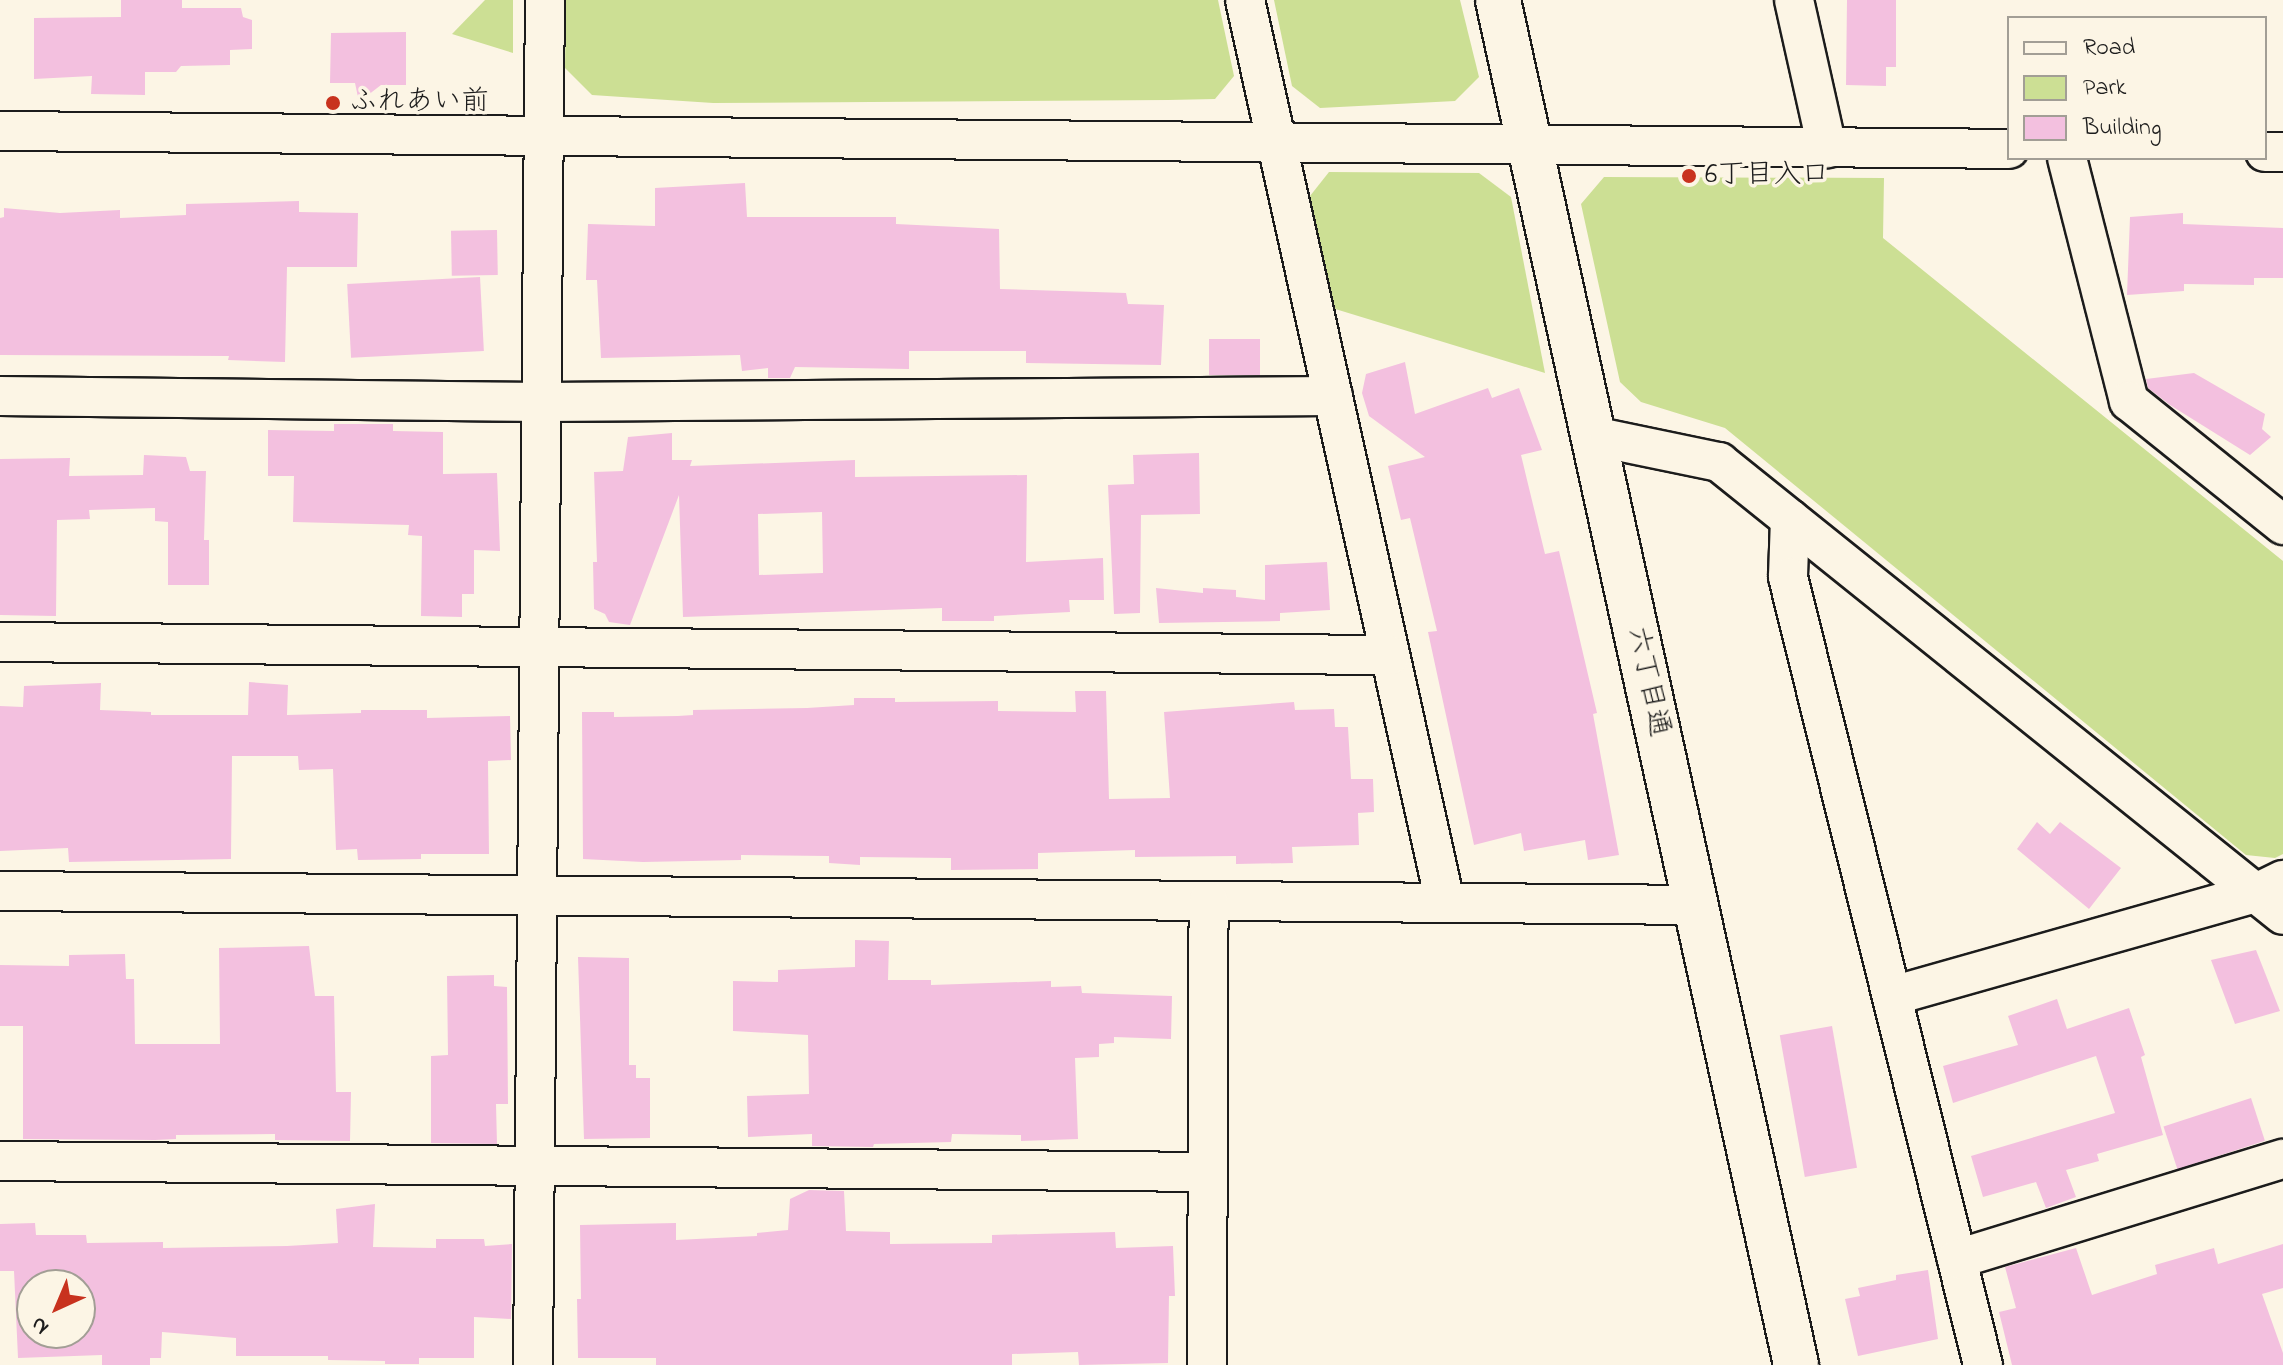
<!DOCTYPE html>
<html>
<head>
<meta charset="utf-8">
<style>
  body { margin:0 }
  #map { position:relative; width:2283px; height:1365px; overflow:hidden; background:#fcf5e5; font-family:"Indie Flower","Klee One",sans-serif }
  div>[style] { position:absolute }
  .green>* { inset:0; background:#ccdf94 }
  .building>* { inset:0; background:#f3c0df; transform-origin:0 0 }
  .roads { filter:drop-shadow(2px 0 #1c1c1c) drop-shadow(-2px 0 #1c1c1c) drop-shadow(0 2px #1c1c1c) drop-shadow(0 -2px #1c1c1c) }
  .minor>* { height:38px; margin:-19px; padding:0 19px; transform-origin:19px; border-radius:19px; background:#fcf5e5 }
  .tertiary>* { height:44px; margin:-22px; padding:0 22px; transform-origin:22px; border-radius:22px; background:#fcf5e5 }
  .dots>* { width:22px; height:22px; translate:-50% -50%; box-sizing:border-box; border:4px solid #fcf5e5; border-radius:50% }
  span { translate:-50% -50%; white-space:nowrap; text-align:center; line-height:1.15; -webkit-text-stroke:7px #fcf5e5; paint-order:stroke }
  .poi-label { font-size:28px; color:#1c1c1c }
  .left { translate:0 -50%; text-align:left }
  .street-label { font-size:28px; color:#1c1c1c }
  .legend { position:absolute; left:2007px; top:16px; width:260px; height:144px; box-sizing:border-box; background:#fcf5e5; border:2px solid #a29e95; margin:0; padding:10px 14px; list-style:none; font-size:24px; color:#1c1c1c }
  .legend li { display:flex; align-items:center; gap:16px; height:40px }
  .legend b { width:40px; border:2px solid #a29e95 }
  .north { position:absolute; left:16px; top:1269px; width:80px; height:80px; box-sizing:border-box; background:#fcf5e5; border:2px solid #a29e95; border-radius:50%; rotate:224deg; font-size:22px; font-weight:700; line-height:32px; text-align:center; color:#1c1c1c }
  .north::after { content:''; display:block; margin:auto; width:28px; height:36px; background:#c8321e; clip-path:polygon(50% 0,100% 100%,50% 72%,0 100%) }
</style>
</head>
<body>
<div id="map">
  <div class="green">
    <div style="clip-path:polygon(485px 0,513px 0,513px 53px,452px 34px)"></div>
    <div style="clip-path:polygon(566px 0,1218px 0,1234px 76px,1215px 99px,1168px 100px,713px 103px,592px 95px,565px 68px)"></div>
    <div style="clip-path:polygon(1274px 0,1460px 0,1479px 77px,1455px 101px,1320px 108px,1292px 86px)"></div>
    <div style="clip-path:polygon(1329px 172px,1479px 173px,1511px 197px,1545px 373px,1332px 308px,1310px 196px)"></div>
    <div style="clip-path:polygon(1604px 177px,1884px 178px,1883px 238px,2283px 561px,2283px 854px,2275px 858px,2246px 855px,1725px 428px,1641px 402px,1620px 382px,1581px 204px)"></div>
  </div>
  <div class="building">
    <div style="clip-path:polygon(121px 0,182px 0,182px 8px,241px 8px,243px 17px,252px 20px,252px 49px,230px 50px,230px 65px,181px 66px,176px 72px,145px 72px,145px 95px,91px 94px,92px 76px,34px 79px,34px 18px,121px 17px)"></div>
    <div style="clip-path:polygon(1847px 0,1896px 0,1896px 67px,1886px 67px,1886px 86px,1846px 85px)"></div>
    <div style="clip-path:polygon(406px 32px,406px 85px,381px 85px,359px 102px,355px 83px,330px 83px,331px 33px)"></div>
    <div style="clip-path:polygon(745px 183px,747px 217px,896px 217px,896px 224px,999px 229px,1000px 289px,1126px 293px,1128px 304px,1164px 305px,1161px 365px,1026px 363px,1026px 351px,909px 351px,909px 369px,795px 367px,790px 378px,768px 378px,768px 368px,742px 371px,740px 355px,601px 358px,597px 280px,586px 280px,588px 224px,655px 226px,655px 188px)"></div>
    <div style="clip-path:polygon(299px 201px,299px 212px,358px 213px,357px 267px,287px 267px,285px 362px,228px 360px,229px 356px,0 355px,0 218px,4px 217px,4px 208px,60px 213px,120px 210px,120px 218px,186px 215px,186px 204px)"></div>
    <div style="clip-path:polygon(2183px 213px,2183px 224px,2283px 228px,2283px 278px,2254px 278px,2254px 285px,2184px 284px,2184px 291px,2127px 295px,2130px 217px)"></div>
    <div style="left:497px;top:230px;width:45px;height:46px;rotate:89deg"></div>
    <div style="left:480px;top:277px;width:74px;height:133px;rotate:87deg"></div>
    <div style="left:1260px;top:339px;width:36px;height:51px;rotate:90deg"></div>
    <div style="clip-path:polygon(1405px 362px,1415px 414px,1488px 388px,1492px 398px,1519px 388px,1542px 450px,1521px 455px,1545px 554px,1559px 551px,1571px 602px,1597px 713px,1593px 714px,1619px 855px,1588px 860px,1585px 840px,1524px 851px,1521px 833px,1474px 845px,1428px 632px,1437px 631px,1410px 518px,1401px 520px,1388px 466px,1425px 457px,1369px 416px,1362px 393px,1366px 374px)"></div>
    <div style="clip-path:polygon(2194px 373px,2265px 414px,2262px 429px,2271px 437px,2250px 455px,2170px 405px,2148px 388px,2146px 379px)"></div>
    <div style="clip-path:polygon(334px 424px,393px 424px,393px 431px,443px 432px,443px 474px,497px 473px,500px 551px,474px 550px,474px 594px,462px 594px,462px 617px,421px 616px,422px 536px,408px 535px,409px 525px,293px 522px,294px 476px,268px 476px,268px 430px,334px 431px)"></div>
    <div style="clip-path:polygon(evenodd,672px 433px,672px 460px,692px 460px,690px 466px,855px 460px,855px 477px,1027px 475px,1026px 562px,1103px 558px,1104px 600px,1069px 600px,1070px 612px,994px 616px,994px 621px,942px 621px,942px 608px,683px 617px,679px 495px,630px 625px,609px 622px,605px 614px,594px 609px,593px 562px,597px 562px,594px 472px,623px 471px,628px 437px,672px 433px,822px 512px,823px 573px,759px 575px,758px 514px,822px 512px)"></div>
    <div style="clip-path:polygon(1199px 453px,1200px 514px,1141px 515px,1140px 613px,1114px 614px,1108px 485px,1134px 484px,1133px 455px)"></div>
    <div style="clip-path:polygon(144px 455px,186px 457px,190px 471px,206px 471px,204px 540px,209px 540px,209px 585px,168px 585px,168px 522px,155px 521px,155px 508px,89px 510px,90px 519px,57px 520px,56px 616px,0 615px,0 459px,70px 458px,69px 476px,143px 475px)"></div>
    <div style="clip-path:polygon(1327px 562px,1330px 610px,1280px 613px,1280px 621px,1159px 623px,1156px 588px,1203px 593px,1203px 588px,1236px 590px,1236px 597px,1265px 600px,1265px 565px)"></div>
    <div style="clip-path:polygon(249px 682px,288px 685px,287px 715px,361px 713px,361px 710px,427px 710px,427px 718px,510px 716px,511px 760px,488px 761px,489px 854px,421px 854px,421px 859px,358px 860px,357px 849px,336px 850px,333px 769px,299px 770px,298px 756px,232px 756px,231px 859px,69px 862px,68px 848px,0 851px,0 706px,23px 707px,24px 686px,101px 683px,100px 710px,151px 712px,151px 715px,248px 715px)"></div>
    <div style="clip-path:polygon(1075px 691px,1106px 691px,1109px 799px,1170px 798px,1164px 712px,1294px 702px,1295px 710px,1334px 709px,1335px 727px,1348px 727px,1351px 779px,1373px 779px,1374px 812px,1358px 813px,1359px 845px,1292px 847px,1293px 863px,1236px 864px,1236px 856px,1135px 857px,1135px 850px,1038px 853px,1038px 869px,951px 870px,951px 858px,860px 857px,860px 865px,829px 863px,829px 856px,741px 855px,741px 860px,643px 862px,583px 859px,582px 712px,614px 712px,614px 717px,678px 716px,693px 715px,693px 710px,807px 708px,854px 705px,854px 698px,895px 698px,895px 702px,998px 701px,998px 711px,1076px 712px)"></div>
    <div style="clip-path:polygon(2037px 822px,2050px 834px,2060px 822px,2121px 868px,2089px 909px,2017px 849px)"></div>
    <div style="clip-path:polygon(855px 940px,889px 941px,888px 980px,931px 980px,931px 985px,1051px 981px,1051px 987px,1081px 986px,1082px 993px,1172px 996px,1171px 1039px,1114px 1037px,1114px 1043px,1099px 1044px,1099px 1057px,1075px 1058px,1078px 1139px,1021px 1141px,1021px 1135px,952px 1134px,951px 1142px,874px 1144px,873px 1147px,812px 1146px,812px 1134px,748px 1137px,747px 1096px,809px 1094px,808px 1035px,733px 1031px,733px 981px,778px 982px,778px 970px,855px 967px)"></div>
    <div style="clip-path:polygon(309px 946px,315px 996px,334px 996px,336px 1092px,351px 1092px,350px 1141px,275px 1140px,275px 1134px,176px 1135px,176px 1139px,155px 1140px,23px 1139px,23px 1026px,0 1026px,0 965px,69px 966px,69px 955px,125px 954px,126px 979px,134px 979px,135px 1044px,220px 1044px,219px 948px)"></div>
    <div style="clip-path:polygon(2256px 950px,2280px 1011px,2235px 1024px,2211px 960px)"></div>
    <div style="clip-path:polygon(578px 957px,629px 958px,629px 1065px,636px 1065px,636px 1078px,650px 1078px,650px 1138px,584px 1139px)"></div>
    <div style="clip-path:polygon(494px 975px,494px 986px,507px 987px,508px 1104px,496px 1104px,497px 1144px,431px 1143px,431px 1056px,448px 1055px,447px 976px)"></div>
    <div style="clip-path:polygon(2057px 999px,2067px 1029px,2129px 1008px,2145px 1055px,2141px 1057px,2163px 1135px,2097px 1154px,2099px 1161px,2066px 1170px,2076px 1197px,2046px 1208px,2036px 1182px,1983px 1197px,1971px 1156px,2115px 1113px,2096px 1056px,1953px 1103px,1943px 1066px,2018px 1045px,2008px 1016px)"></div>
    <div style="left:1832px;top:1026px;width:144px;height:53px;rotate:80deg"></div>
    <div style="left:2251px;top:1098px;width:45px;height:92px;rotate:72deg"></div>
    <div style="clip-path:polygon(809px 1190px,844px 1191px,846px 1231px,890px 1232px,890px 1244px,992px 1243px,992px 1235px,1115px 1232px,1116px 1248px,1173px 1246px,1175px 1296px,1169px 1296px,1168px 1363px,1079px 1365px,1078px 1352px,1012px 1354px,1012px 1365px,656px 1365px,656px 1358px,578px 1358px,577px 1299px,581px 1299px,580px 1225px,676px 1223px,676px 1240px,757px 1236px,757px 1233px,788px 1230px,790px 1199px)"></div>
    <div style="clip-path:polygon(evenodd,375px 1204px,373px 1247px,436px 1248px,436px 1239px,484px 1239px,485px 1246px,512px 1244px,511px 1319px,474px 1317px,474px 1358px,419px 1358px,419px 1364px,385px 1364px,385px 1361px,328px 1360px,328px 1356px,236px 1356px,236px 1338px,162px 1332px,161px 1358px,150px 1358px,150px 1365px,102px 1365px,102px 1355px,18px 1358px,14px 1271px,0 1271px,0 1224px,35px 1223px,36px 1235px,86px 1235px,87px 1243px,163px 1242px,163px 1248px,287px 1246px,338px 1243px,336px 1209px,375px 1204px,32px 1285px,80px 1285px,80px 1333px,32px 1333px,32px 1285px)"></div>
    <div style="clip-path:polygon(2283px 1244px,2283px 1288px,2262px 1294px,2283px 1353px,2283px 1365px,2012px 1365px,1999px 1312px,2016px 1308px,2005px 1267px,2076px 1248px,2092px 1295px,2157px 1274px,2155px 1265px,2214px 1248px,2218px 1264px)"></div>
    <div style="clip-path:polygon(1928px 1270px,1938px 1339px,1858px 1356px,1845px 1299px,1860px 1296px,1858px 1288px,1896px 1280px,1896px 1275px)"></div>
  </div>
  <div class="roads">
    <div class="minor">
      <div style="left:1245px;top:0;width:924px;rotate:77.5deg"></div>
      <div style="left:1794px;top:0;width:152px;rotate:77.4deg"></div>
      <div style="left:0;top:131px;width:2009px;rotate:0.51deg"></div>
      <div style="left:2265px;top:152px;width:18px"></div>
      <div style="left:2067px;top:158px;width:251px;rotate:75.7deg"></div>
      <div style="left:2129px;top:401px;width:198px;rotate:38.8deg"></div>
      <div style="left:0;top:396px;width:544px;rotate:0.63deg"></div>
      <div style="left:544px;top:402px;width:789px;rotate:-0.44deg"></div>
      <div style="left:1593px;top:436px;width:129px;rotate:11.7deg"></div>
      <div style="left:1719px;top:462px;width:723px;rotate:38.77deg"></div>
      <div style="left:1790px;top:519px;width:58px;rotate:92deg"></div>
      <div style="left:1788px;top:577px;width:812px;rotate:76.1deg"></div>
      <div style="left:0;top:642px;width:1390px;rotate:0.54deg"></div>
      <div style="left:0;top:891px;width:1696px;rotate:0.47deg"></div>
      <div style="left:1892px;top:996px;width:378px;rotate:-15.8deg"></div>
      <div style="left:2256px;top:893px;width:30px;rotate:-26deg"></div>
      <div style="left:0;top:1161px;width:1208px;rotate:0.52deg"></div>
      <div style="left:1957px;top:1259px;width:341px;rotate:-17.1deg"></div>
      <div style="left:533px;top:1365px;width:1365px;rotate:-89.5deg"></div>
      <div style="left:1207px;top:1365px;width:464px;rotate:-89.8deg"></div>
    </div>
    <div class="tertiary">
      <div style="left:1498px;top:0;width:1397px;rotate:77.68deg"></div>
    </div>
  </div>
  <div class="dots">
    <div style="left:333px;top:103px;background:#c8321e"></div>
    <div style="left:1689px;top:176px;background:#c8321e"></div>
  </div>
  <div class="poi-label">
    <span class="left" style="left:349px;top:103px">ふれあい前</span>
    <span class="left" style="left:1705px;top:176px">6丁目入口</span>
  </div>
  <div class="street-label">
    <span style="left:1647px;top:682px;rotate:78deg">六丁目通</span>
  </div>
  <ul class="legend">
  <li><b style="height:10px;background:#fcf5e5"></b>Road</li>
  <li><b style="height:22px;background:#ccdf94"></b>Park</li>
  <li><b style="height:22px;background:#f3c0df"></b>Building</li>
  </ul>
  <div class="north">N</div>
</div>
</body>
</html>
